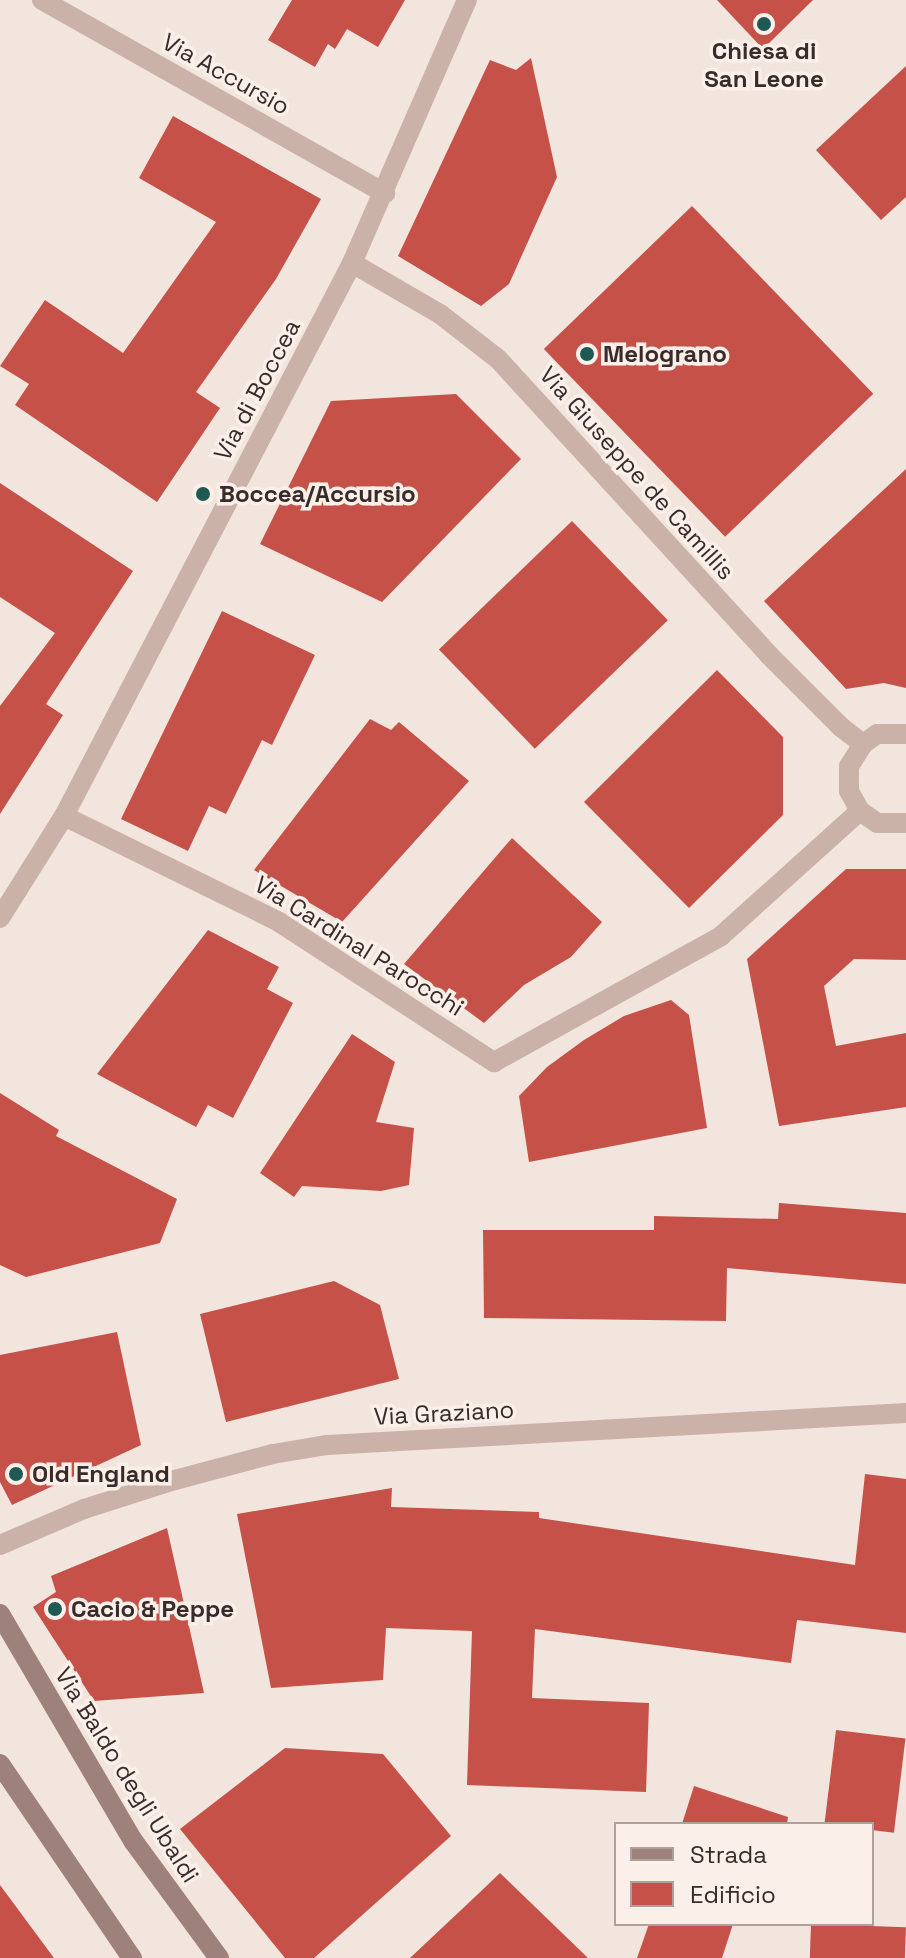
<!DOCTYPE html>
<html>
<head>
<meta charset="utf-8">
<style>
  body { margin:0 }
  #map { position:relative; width:906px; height:1958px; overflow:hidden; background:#f2e5dd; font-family:"Space Grotesk",sans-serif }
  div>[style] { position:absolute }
  .building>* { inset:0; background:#c55148; transform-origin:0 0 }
  .minor>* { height:20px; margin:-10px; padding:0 10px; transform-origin:10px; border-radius:10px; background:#cbb2a9 }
  .tertiary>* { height:20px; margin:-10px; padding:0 10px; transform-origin:10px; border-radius:10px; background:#cbb2a9 }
  .secondary>* { height:20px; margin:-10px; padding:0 10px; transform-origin:10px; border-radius:10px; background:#9e817a }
  .dots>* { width:22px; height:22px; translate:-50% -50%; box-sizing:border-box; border:4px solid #faefe9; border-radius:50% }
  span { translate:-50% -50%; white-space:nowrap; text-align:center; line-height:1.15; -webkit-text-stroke:7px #faefe9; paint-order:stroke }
  .poi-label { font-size:24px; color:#382b29; font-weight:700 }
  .left { translate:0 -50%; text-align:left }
  .street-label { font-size:24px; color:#382b29 }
  .legend { position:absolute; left:614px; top:1822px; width:260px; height:104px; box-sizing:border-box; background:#faefe9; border:2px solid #aca19c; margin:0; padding:10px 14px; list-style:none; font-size:24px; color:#382b29 }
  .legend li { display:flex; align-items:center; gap:16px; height:40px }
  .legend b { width:40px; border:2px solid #aca19c }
</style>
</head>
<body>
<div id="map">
  <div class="building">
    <div style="clip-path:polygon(292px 0,405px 0,378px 47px,347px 29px,335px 49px,328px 44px,315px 67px,268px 40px)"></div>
    <div style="clip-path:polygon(717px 0,813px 0,763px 49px)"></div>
    <div style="clip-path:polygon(531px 58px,557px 177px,509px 284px,481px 306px,398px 256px,490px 60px,516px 70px)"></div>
    <div style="clip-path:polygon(906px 66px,906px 197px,881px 220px,816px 150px)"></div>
    <div style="clip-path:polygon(173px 116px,321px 199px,276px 279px,196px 392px,220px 408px,157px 502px,15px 405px,29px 384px,0 366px,45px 300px,123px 353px,216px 222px,139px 178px)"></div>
    <div style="left:692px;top:206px;width:261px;height:206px;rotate:46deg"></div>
    <div style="clip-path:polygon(456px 394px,521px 459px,382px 602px,260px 544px,331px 401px)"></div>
    <div style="clip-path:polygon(906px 469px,906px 688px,884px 683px,846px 689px,764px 601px)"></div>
    <div style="clip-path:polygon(0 483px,133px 571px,46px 704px,63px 715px,0 814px,0 706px,55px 633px,0 597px)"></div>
    <div style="left:572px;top:521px;width:138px;height:185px;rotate:46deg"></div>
    <div style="clip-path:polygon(222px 611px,315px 655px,272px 745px,262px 740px,226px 814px,209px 806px,188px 851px,121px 819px)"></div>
    <div style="clip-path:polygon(717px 670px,783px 737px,783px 815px,689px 908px,584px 802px)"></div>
    <div style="clip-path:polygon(370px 719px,391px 730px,399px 722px,469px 781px,342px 922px,254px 870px)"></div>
    <div style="clip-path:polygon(512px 838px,602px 922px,571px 957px,524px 985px,484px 1023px,404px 964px)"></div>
    <div style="clip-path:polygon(846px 869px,906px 869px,906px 960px,854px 959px,824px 986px,836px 1046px,906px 1033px,906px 1107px,779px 1126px,747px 959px)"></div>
    <div style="clip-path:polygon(208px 930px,279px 967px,267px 989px,293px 1003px,233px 1118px,208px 1105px,196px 1127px,97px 1074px)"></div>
    <div style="clip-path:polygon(671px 1000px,689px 1015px,707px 1128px,529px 1162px,519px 1096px,547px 1067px,584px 1040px,624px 1016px)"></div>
    <div style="clip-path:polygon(352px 1034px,395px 1062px,376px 1122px,414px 1128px,409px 1185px,381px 1191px,302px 1186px,294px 1197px,260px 1173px)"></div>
    <div style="clip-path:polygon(0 1093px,59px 1130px,56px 1136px,177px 1199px,160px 1243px,26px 1277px,0 1265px)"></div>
    <div style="clip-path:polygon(779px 1203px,906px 1213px,906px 1284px,727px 1268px,726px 1321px,484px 1318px,483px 1230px,654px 1230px,654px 1216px,778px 1219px)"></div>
    <div style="clip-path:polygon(334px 1281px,380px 1305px,399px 1379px,226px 1422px,200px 1314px)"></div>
    <div style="clip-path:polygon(117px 1332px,141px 1445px,12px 1505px,0 1482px,0 1355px)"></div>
    <div style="clip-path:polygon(865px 1474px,906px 1479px,906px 1633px,797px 1620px,791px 1663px,535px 1629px,532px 1698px,649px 1703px,646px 1792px,467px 1785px,472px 1631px,386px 1628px,383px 1680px,271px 1688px,237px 1514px,392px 1488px,391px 1507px,539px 1512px,539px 1518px,855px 1565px)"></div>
    <div style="clip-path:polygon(167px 1528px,204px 1693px,94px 1701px,33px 1607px,56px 1592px,51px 1576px)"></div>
    <div style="left:836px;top:1730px;width:70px;height:95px;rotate:7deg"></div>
    <div style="clip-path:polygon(285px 1748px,383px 1754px,451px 1836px,314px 1958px,285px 1958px,180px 1829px)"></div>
    <div style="clip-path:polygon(694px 1786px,788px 1817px,787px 1824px,682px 1824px)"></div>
    <div style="clip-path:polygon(500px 1873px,588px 1958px,410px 1958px,477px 1895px)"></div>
    <div style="clip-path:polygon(0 1885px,54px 1958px,0 1958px)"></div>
    <div style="clip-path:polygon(649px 1924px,733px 1924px,722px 1958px,637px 1958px)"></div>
    <div style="left:811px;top:1924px;width:95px;height:34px;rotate:2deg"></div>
  </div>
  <div class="minor">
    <div style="left:42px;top:0;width:394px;rotate:29.4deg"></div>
    <div style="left:352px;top:263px;width:102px;rotate:30.1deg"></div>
    <div style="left:440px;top:314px;width:73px;rotate:37.8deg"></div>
    <div style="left:498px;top:359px;width:401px;rotate:47.5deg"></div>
    <div style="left:769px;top:655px;width:102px;rotate:45deg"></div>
    <div style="left:841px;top:727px;width:28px;rotate:38deg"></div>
    <div style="left:906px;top:734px;width:29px;rotate:180deg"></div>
    <div style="left:877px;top:734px;width:17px;rotate:144deg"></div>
    <div style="left:863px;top:744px;width:26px;rotate:122deg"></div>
    <div style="left:849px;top:766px;width:25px;rotate:90deg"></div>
    <div style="left:849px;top:791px;width:23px;rotate:61deg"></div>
    <div style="left:860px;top:811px;width:21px;rotate:35deg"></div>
    <div style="left:877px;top:823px;width:29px"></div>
    <div style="left:64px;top:816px;width:240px;rotate:26.2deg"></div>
    <div style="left:279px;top:922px;width:257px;rotate:33.1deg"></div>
    <div style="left:494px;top:1062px;width:260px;rotate:-29deg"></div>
    <div style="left:721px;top:936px;width:187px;rotate:-42deg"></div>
    <div style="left:0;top:1545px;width:91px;rotate:-23.2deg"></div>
    <div style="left:84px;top:1509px;width:96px;rotate:-17.7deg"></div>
    <div style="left:175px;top:1480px;width:101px;rotate:-14.9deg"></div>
    <div style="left:273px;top:1454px;width:55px;rotate:-9.5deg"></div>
    <div style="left:327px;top:1445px;width:580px;rotate:-3.16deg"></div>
  </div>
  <div class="tertiary">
    <div style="left:0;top:918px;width:120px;rotate:-57.9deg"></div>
    <div style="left:64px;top:816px;width:624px;rotate:-62.49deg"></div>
    <div style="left:352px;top:263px;width:287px;rotate:-66.4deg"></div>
  </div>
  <div class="secondary">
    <div style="left:0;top:1614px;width:264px;rotate:59.6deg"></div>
    <div style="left:134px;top:1842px;width:144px;rotate:53.8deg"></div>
    <div style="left:0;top:1764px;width:235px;rotate:55.8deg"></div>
  </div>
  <div class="dots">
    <div style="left:764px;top:24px;background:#1e5953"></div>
    <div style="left:587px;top:354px;background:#1e5953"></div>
    <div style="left:203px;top:494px;background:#1e5953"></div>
    <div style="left:16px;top:1474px;background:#1e5953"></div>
    <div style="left:55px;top:1609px;background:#1e5953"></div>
  </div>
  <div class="poi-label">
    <span style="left:764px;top:65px">Chiesa di<br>San Leone</span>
    <span class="left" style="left:603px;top:354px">Melograno</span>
    <span class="left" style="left:219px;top:494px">Boccea/Accursio</span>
    <span class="left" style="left:32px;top:1474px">Old England</span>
    <span class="left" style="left:71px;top:1609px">Cacio &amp; Peppe</span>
  </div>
  <div class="street-label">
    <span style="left:226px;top:74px;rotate:29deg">Via Accursio</span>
    <span style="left:257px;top:390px;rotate:-62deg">Via di Boccea</span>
    <span style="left:637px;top:473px;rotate:48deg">Via Giuseppe de Camillis</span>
    <span style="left:359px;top:946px;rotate:32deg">Via Cardinal Parocchi</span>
    <span style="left:444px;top:1413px;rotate:-3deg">Via Graziano</span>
    <span style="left:127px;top:1775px;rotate:58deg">Via Baldo degli Ubaldi</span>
  </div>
  <ul class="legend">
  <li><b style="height:10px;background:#9e817a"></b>Strada</li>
  <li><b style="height:22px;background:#c55148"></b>Edificio</li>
  </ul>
</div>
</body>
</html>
